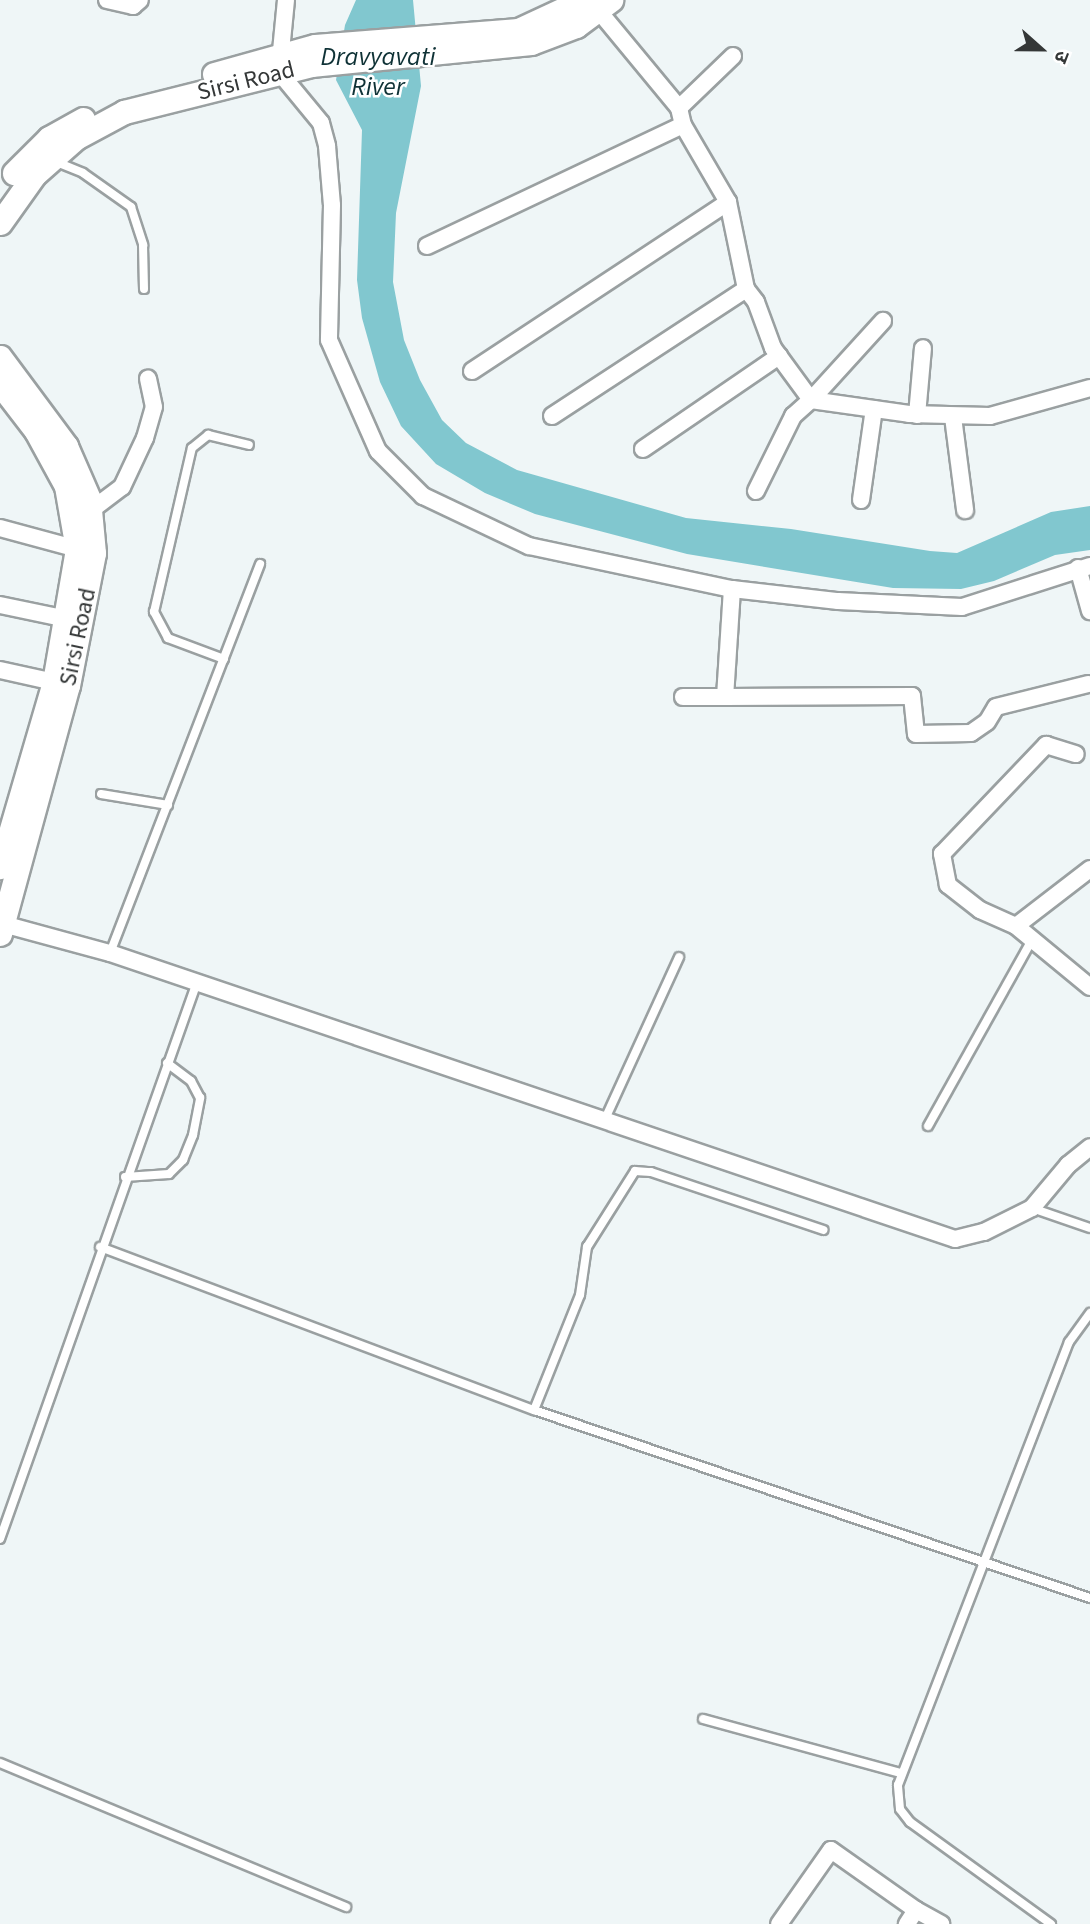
<!DOCTYPE html>
<html>
<head>
<meta charset="utf-8">
<style>
  body { margin:0 }
  #map { position:relative; width:1090px; height:1924px; overflow:hidden; background:#eff6f7; font-family:"Source Sans 3","Noto Sans Devanagari",sans-serif }
  div>[style] { position:absolute }
  .water>* { inset:0; background:#81c7cf }
  .roads { filter:drop-shadow(2px 0 #9aa0a1) drop-shadow(-2px 0 #9aa0a1) drop-shadow(0 2px #9aa0a1) drop-shadow(0 -2px #9aa0a1) }
  .lane>* { height:8px; margin:-4px; padding:0 4px; transform-origin:4px; border-radius:4px; background:#fff }
  .street>* { height:16px; margin:-8px; padding:0 8px; transform-origin:8px; border-radius:8px; background:#fff }
  .secondary>* { height:23px; margin:-11.5px; padding:0 11.5px; transform-origin:11.5px; border-radius:11.5px; background:#fff }
  span { translate:-50% -50%; white-space:nowrap; text-align:center; line-height:1.15; -webkit-text-stroke:5px #fff; paint-order:stroke }
  .street-label { font-size:24px; color:#343737 }
  .water-label { font-size:26px; color:#0f3236; font-style:italic }
  .north { position:absolute; left:1006px; top:14px; width:70px; height:70px; -webkit-text-stroke:5px #fff; paint-order:stroke; rotate:111deg; font-size:19px; font-weight:700; line-height:28px; text-align:center; color:#343737 }
  .north::after { content:''; display:block; margin:auto; width:24px; height:32px; background:#343737; clip-path:polygon(50% 0,100% 100%,50% 72%,0 100%) }
</style>
</head>
<body>
<div id="map">
  <div class="water">
    <div style="clip-path:polygon(356px 0,413px 0,421px 86px,396px 213px,393px 282px,404px 340px,420px 380px,442px 420px,466px 443px,517px 470px,686px 518px,791px 529px,930px 551px,957px 553px,1051px 512px,1090px 506px,1090px 550px,1055px 555px,994px 581px,961px 589px,893px 588px,687px 554px,535px 514px,485px 493px,436px 464px,401px 426px,380px 382px,362px 318px,357px 280px,362px 130px,336px 80px,345px 25px)"></div>
  </div>
  <div class="roads">
    <div class="lane">
      <div style="left:54px;top:161px;width:31px;rotate:22deg"></div>
      <div style="left:83px;top:173px;width:59px;rotate:35.3deg"></div>
      <div style="left:131px;top:207px;width:40px;rotate:72deg"></div>
      <div style="left:143px;top:245px;width:44px;rotate:88.7deg"></div>
      <div style="left:224px;top:659px;width:60px;rotate:-159.4deg"></div>
      <div style="left:168px;top:638px;width:30px;rotate:-118deg"></div>
      <div style="left:154px;top:612px;width:168px;rotate:-77deg"></div>
      <div style="left:192px;top:448px;width:21px;rotate:-39deg"></div>
      <div style="left:208px;top:435px;width:42px;rotate:13.7deg"></div>
      <div style="left:101px;top:794px;width:68px;rotate:9.3deg"></div>
      <div style="left:110px;top:953px;width:417px;rotate:-68.9deg"></div>
      <div style="left:605px;top:1119px;width:178px;rotate:-65.4deg"></div>
      <div style="left:928px;top:1126px;width:213px;rotate:-60.8deg"></div>
      <div style="left:125px;top:1177px;width:44px;rotate:-3.9deg"></div>
      <div style="left:169px;top:1174px;width:20px;rotate:-45deg"></div>
      <div style="left:183px;top:1160px;width:27px;rotate:-68deg"></div>
      <div style="left:193px;top:1135px;width:38px;rotate:-79deg"></div>
      <div style="left:200px;top:1098px;width:19px;rotate:-118deg"></div>
      <div style="left:191px;top:1081px;width:30px;rotate:-143deg"></div>
      <div style="left:1032px;top:1208px;width:61px;rotate:19deg"></div>
      <div style="left:100px;top:1247px;width:464px;rotate:20.6deg"></div>
      <div style="left:534px;top:1410px;width:587px;rotate:18.68deg"></div>
      <div style="left:534px;top:1410px;width:124px;rotate:-68.2deg"></div>
      <div style="left:580px;top:1295px;width:49px;rotate:-81.7deg"></div>
      <div style="left:587px;top:1247px;width:90px;rotate:-57.7deg"></div>
      <div style="left:635px;top:1171px;width:16px;rotate:4deg"></div>
      <div style="left:651px;top:1172px;width:182px;rotate:18.6deg"></div>
      <div style="left:0;top:1539px;width:591px;rotate:-70.52deg"></div>
      <div style="left:703px;top:1719px;width:205px;rotate:15.3deg"></div>
      <div style="left:0;top:1763px;width:375px;rotate:22.6deg"></div>
      <div style="left:1051px;top:1924px;width:174px;rotate:-144.1deg"></div>
      <div style="left:910px;top:1822px;width:16px;rotate:-128deg"></div>
      <div style="left:900px;top:1809px;width:24px;rotate:-95deg"></div>
      <div style="left:898px;top:1785px;width:475px;rotate:-68.9deg"></div>
      <div style="left:1069px;top:1342px;width:36px;rotate:-54deg"></div>
    </div>
    <div class="street">
      <div style="left:107px;top:0;width:27px;rotate:13deg"></div>
      <div style="left:133px;top:6px;width:9px;rotate:-41deg"></div>
      <div style="left:286px;top:0;width:72px;rotate:95.6deg"></div>
      <div style="left:279px;top:72px;width:66px;rotate:50.5deg"></div>
      <div style="left:321px;top:123px;width:24px;rotate:75deg"></div>
      <div style="left:327px;top:146px;width:59px;rotate:85.2deg"></div>
      <div style="left:332px;top:205px;width:135px;rotate:91.3deg"></div>
      <div style="left:329px;top:340px;width:121px;rotate:66.2deg"></div>
      <div style="left:378px;top:451px;width:64px;rotate:45deg"></div>
      <div style="left:423px;top:496px;width:117px;rotate:25.3deg"></div>
      <div style="left:529px;top:546px;width:208px;rotate:12deg"></div>
      <div style="left:732px;top:589px;width:107px;rotate:6.5deg"></div>
      <div style="left:838px;top:601px;width:124px;rotate:2.8deg"></div>
      <div style="left:962px;top:607px;width:134px;rotate:-17.8deg"></div>
      <div style="left:598px;top:10px;width:127px;rotate:50.4deg"></div>
      <div style="left:679px;top:108px;width:17px;rotate:77deg"></div>
      <div style="left:683px;top:125px;width:89px;rotate:59.7deg"></div>
      <div style="left:728px;top:202px;width:89px;rotate:78.3deg"></div>
      <div style="left:746px;top:289px;width:16px;rotate:52deg"></div>
      <div style="left:756px;top:302px;width:49px;rotate:69.7deg"></div>
      <div style="left:773px;top:348px;width:64px;rotate:53.8deg"></div>
      <div style="left:811px;top:400px;width:107px;rotate:-47.7deg"></div>
      <div style="left:679px;top:108px;width:75px;rotate:-43.9deg"></div>
      <div style="left:427px;top:246px;width:283px;rotate:-25.3deg"></div>
      <div style="left:472px;top:371px;width:307px;rotate:-33.4deg"></div>
      <div style="left:917px;top:415px;width:67px;rotate:-84.9deg"></div>
      <div style="left:552px;top:416px;width:232px;rotate:-33.2deg"></div>
      <div style="left:953px;top:417px;width:94px;rotate:82.6deg"></div>
      <div style="left:643px;top:449px;width:165px;rotate:-34.4deg"></div>
      <div style="left:756px;top:491px;width:84px;rotate:-63.7deg"></div>
      <div style="left:793px;top:416px;width:24px;rotate:-42deg"></div>
      <div style="left:811px;top:400px;width:99px;rotate:8.1deg"></div>
      <div style="left:909px;top:414px;width:81px;rotate:1.4deg"></div>
      <div style="left:990px;top:416px;width:104px;rotate:-15.6deg"></div>
      <div style="left:861px;top:500px;width:92px;rotate:-81.9deg"></div>
      <div style="left:90px;top:511px;width:40px;rotate:-37deg"></div>
      <div style="left:122px;top:487px;width:54px;rotate:-64.9deg"></div>
      <div style="left:145px;top:438px;width:32px;rotate:-74deg"></div>
      <div style="left:154px;top:407px;width:29px;rotate:-102deg"></div>
      <div style="left:0;top:528px;width:88px;rotate:15.1deg"></div>
      <div style="left:1078px;top:568px;width:45px;rotate:74.4deg"></div>
      <div style="left:732px;top:589px;width:108px;rotate:93.7deg"></div>
      <div style="left:725px;top:697px;width:187px;rotate:-0.3deg"></div>
      <div style="left:912px;top:696px;width:38px;rotate:84deg"></div>
      <div style="left:916px;top:734px;width:55px;rotate:-1deg"></div>
      <div style="left:971px;top:733px;width:19px;rotate:-35deg"></div>
      <div style="left:987px;top:722px;width:17px;rotate:-59deg"></div>
      <div style="left:996px;top:707px;width:95px;rotate:-14deg"></div>
      <div style="left:0;top:605px;width:68px;rotate:11.8deg"></div>
      <div style="left:0;top:670px;width:55px;rotate:12.5deg"></div>
      <div style="left:683px;top:697px;width:42px"></div>
      <div style="left:1090px;top:869px;width:93px;rotate:142.4deg"></div>
      <div style="left:1016px;top:926px;width:96px;rotate:39.5deg"></div>
      <div style="left:3px;top:924px;width:111px;rotate:15.2deg"></div>
      <div style="left:110px;top:953px;width:892px;rotate:18.7deg"></div>
      <div style="left:955px;top:1239px;width:30px;rotate:-14deg"></div>
      <div style="left:984px;top:1232px;width:54px;rotate:-26.6deg"></div>
      <div style="left:1032px;top:1208px;width:56px;rotate:-50.1deg"></div>
      <div style="left:1068px;top:1165px;width:28px;rotate:-39deg"></div>
      <div style="left:1016px;top:926px;width:39px;rotate:-156deg"></div>
      <div style="left:980px;top:910px;width:41px;rotate:-142deg"></div>
      <div style="left:948px;top:885px;width:32px;rotate:-101deg"></div>
      <div style="left:942px;top:854px;width:151px;rotate:-46.3deg"></div>
      <div style="left:1046px;top:745px;width:31px;rotate:17deg"></div>
      <div style="left:916px;top:1910px;width:29px;rotate:29deg"></div>
      <div style="left:779px;top:1924px;width:90px;rotate:-54.9deg"></div>
      <div style="left:831px;top:1850px;width:104px;rotate:35.2deg"></div>
      <div style="left:916px;top:1910px;width:17px;rotate:123deg"></div>
    </div>
    <div class="secondary">
      <div style="left:214px;top:74px;width:105px;rotate:-15.5deg"></div>
      <div style="left:315px;top:46px;width:204px;rotate:-4.5deg"></div>
      <div style="left:518px;top:30px;width:72px;rotate:-24.8deg"></div>
      <div style="left:14px;top:173px;width:49px;rotate:-45deg"></div>
      <div style="left:49px;top:138px;width:39px;rotate:-29deg"></div>
      <div style="left:0;top:223px;width:60px;rotate:-54.5deg"></div>
      <div style="left:35px;top:174px;width:55px;rotate:-41.3deg"></div>
      <div style="left:76px;top:138px;width:55px;rotate:-28.4deg"></div>
      <div style="left:124px;top:112px;width:193px;rotate:-14.1deg"></div>
      <div style="left:311px;top:65px;width:221px;rotate:-5.7deg"></div>
      <div style="left:531px;top:43px;width:48px;rotate:-20.7deg"></div>
      <div style="left:576px;top:26px;width:44px;rotate:-36.6deg"></div>
      <div style="left:0;top:357px;width:111px;rotate:53.4deg"></div>
      <div style="left:66px;top:446px;width:58px;rotate:66.5deg"></div>
      <div style="left:89px;top:499px;width:54px;rotate:84.7deg"></div>
      <div style="left:94px;top:553px;width:135px;rotate:101.1deg"></div>
      <div style="left:68px;top:685px;width:258px;rotate:105.3deg"></div>
      <div style="left:0;top:384px;width:59px;rotate:52.5deg"></div>
      <div style="left:36px;top:431px;width:63px;rotate:61.4deg"></div>
      <div style="left:66px;top:486px;width:64px;rotate:80.1deg"></div>
      <div style="left:77px;top:549px;width:135px;rotate:99.8deg"></div>
      <div style="left:54px;top:682px;width:193px;rotate:106.3deg"></div>
    </div>
  </div>
  <div class="street-label">
    <span style="left:246px;top:81px;rotate:-14deg">Sirsi Road</span>
    <span style="left:78px;top:637px;rotate:-78deg">Sirsi Road</span>
  </div>
  <div class="water-label">
    <span style="left:378px;top:72px">Dravyavati<br>River</span>
  </div>
  <div class="north">उ</div>
</div>
</body>
</html>
